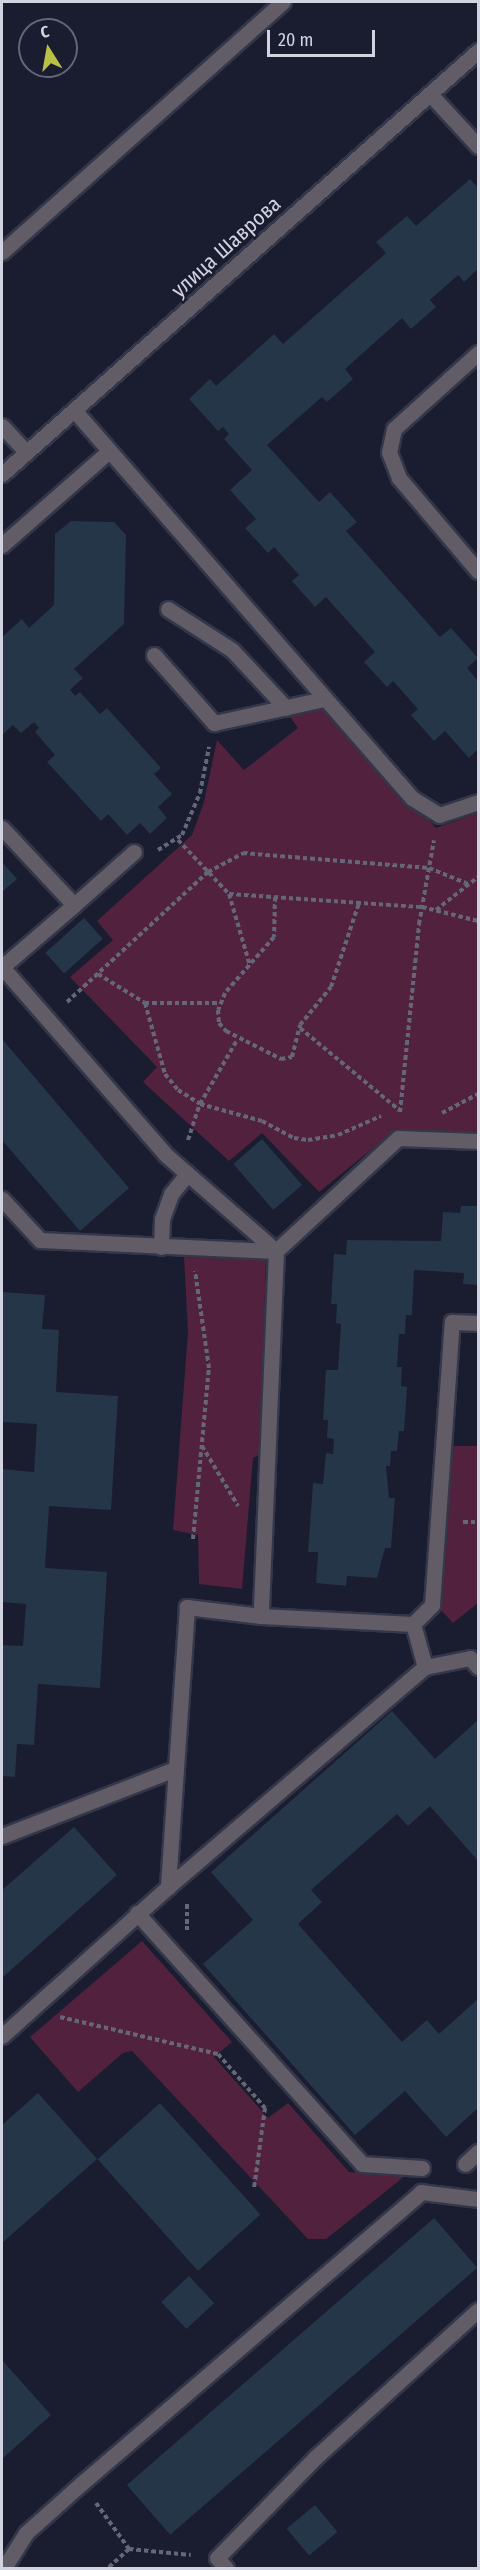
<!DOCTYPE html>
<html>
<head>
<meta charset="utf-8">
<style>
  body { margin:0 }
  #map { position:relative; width:480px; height:2570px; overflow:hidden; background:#1a1c30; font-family:"Fira Sans Condensed",sans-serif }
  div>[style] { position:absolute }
  .green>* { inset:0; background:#52213e }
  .building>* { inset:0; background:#243647; transform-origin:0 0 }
  .path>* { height:4px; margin-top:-2px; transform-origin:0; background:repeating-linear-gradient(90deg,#656778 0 4.5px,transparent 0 7.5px) }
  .roads { filter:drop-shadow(2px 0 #343649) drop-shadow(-2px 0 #343649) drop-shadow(0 2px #343649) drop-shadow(0 -2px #343649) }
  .service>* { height:15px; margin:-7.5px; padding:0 7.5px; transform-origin:7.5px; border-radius:7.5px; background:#625c66 }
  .minor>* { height:15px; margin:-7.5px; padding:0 7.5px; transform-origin:7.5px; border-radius:7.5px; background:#625c66 }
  span { translate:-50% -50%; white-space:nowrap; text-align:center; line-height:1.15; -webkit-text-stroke:4.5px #1a1c30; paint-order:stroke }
  .street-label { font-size:21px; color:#d2d3e1 }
  .frame { position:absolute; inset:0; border:3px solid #d2d3e1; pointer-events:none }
  .north { position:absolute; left:18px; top:18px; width:60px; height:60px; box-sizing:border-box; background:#1a1c30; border:2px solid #646577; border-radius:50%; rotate:349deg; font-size:16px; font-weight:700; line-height:24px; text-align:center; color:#d2d3e1 }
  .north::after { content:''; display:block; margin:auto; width:21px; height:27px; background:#bac046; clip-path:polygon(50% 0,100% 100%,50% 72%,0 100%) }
  .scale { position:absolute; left:267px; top:30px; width:108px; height:27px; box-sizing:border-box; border:3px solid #d2d3e1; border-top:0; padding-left:8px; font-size:18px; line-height:21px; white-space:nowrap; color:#d2d3e1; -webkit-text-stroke:4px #1a1c30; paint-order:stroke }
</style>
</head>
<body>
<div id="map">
  <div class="green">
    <div style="clip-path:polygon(321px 706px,436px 828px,478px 813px,478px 1135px,394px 1131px,319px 1192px,262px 1133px,229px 1161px,143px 1082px,157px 1067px,70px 977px,113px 940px,97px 921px,192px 835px,204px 802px,217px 740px,244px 770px,298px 728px,288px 714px)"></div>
    <div style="clip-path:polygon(184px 1257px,266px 1260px,260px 1454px,253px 1458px,242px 1589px,199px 1584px,198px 1535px,173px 1530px,188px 1332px)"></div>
    <div style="clip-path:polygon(452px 1446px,478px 1446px,478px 1603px,453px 1623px,440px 1609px)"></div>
    <div style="clip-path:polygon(142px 1941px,232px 2042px,214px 2057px,268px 2118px,288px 2103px,349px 2172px,405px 2176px,326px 2239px,308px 2239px,132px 2051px,123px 2053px,78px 2092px,30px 2037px)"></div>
  </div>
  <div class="building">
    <div style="clip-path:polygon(470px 179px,478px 188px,478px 269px,464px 282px,458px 275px,430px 300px,436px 307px,411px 329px,402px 318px,345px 369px,353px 379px,327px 402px,322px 397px,267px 445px,319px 502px,330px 492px,357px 522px,346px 531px,440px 637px,451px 628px,478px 658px,467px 668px,478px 681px,478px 749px,469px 758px,445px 731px,434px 741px,411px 715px,418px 709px,393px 681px,387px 687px,364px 662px,375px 652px,326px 597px,315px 607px,292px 581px,299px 575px,274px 547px,268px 553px,245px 528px,256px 519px,230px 490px,252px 470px,224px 439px,229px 434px,223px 427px,218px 431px,189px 399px,210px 379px,216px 386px,274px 334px,283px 344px,386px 253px,376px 242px,407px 216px,416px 226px)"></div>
    <div style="clip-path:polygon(71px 521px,114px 522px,126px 535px,124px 624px,74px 669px,83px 678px,70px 690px,75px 696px,80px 692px,100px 714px,107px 708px,161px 768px,154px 774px,172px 794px,158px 807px,167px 818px,150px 834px,140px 823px,127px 835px,108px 814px,101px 821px,47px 762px,55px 755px,35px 732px,39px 728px,34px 722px,21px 733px,13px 725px,2px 735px,2px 637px,22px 619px,29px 628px,54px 605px,55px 534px)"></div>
    <div style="clip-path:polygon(2px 862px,17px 879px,2px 892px)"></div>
    <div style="left:84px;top:918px;width:28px;height:52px;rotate:48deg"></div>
    <div style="clip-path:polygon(2px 1039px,129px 1188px,80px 1231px,2px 1140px)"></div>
    <div style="left:262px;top:1139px;width:61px;height:38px;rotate:49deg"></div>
    <div style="clip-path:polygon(461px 1206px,478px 1206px,478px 1285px,463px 1284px,464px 1273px,414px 1270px,412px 1315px,406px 1315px,405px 1334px,399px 1334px,397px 1367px,402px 1367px,401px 1386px,407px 1387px,404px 1431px,399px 1431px,397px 1451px,391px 1451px,390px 1466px,386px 1466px,389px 1498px,395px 1498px,391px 1548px,385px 1548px,377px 1578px,347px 1576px,346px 1586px,316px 1583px,318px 1552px,308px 1552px,313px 1483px,323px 1484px,326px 1453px,333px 1454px,334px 1439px,327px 1438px,328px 1420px,323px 1420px,326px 1370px,338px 1370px,341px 1324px,336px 1323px,337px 1304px,331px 1304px,334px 1254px,346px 1255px,347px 1240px,441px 1241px,443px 1212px,460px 1213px)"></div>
    <div style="clip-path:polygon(2px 1292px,45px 1295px,42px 1329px,59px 1330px,56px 1392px,118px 1396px,111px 1510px,49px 1506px,45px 1568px,107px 1572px,100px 1688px,38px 1684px,34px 1745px,17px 1744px,15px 1777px,2px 1776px,2px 1645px,23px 1646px,26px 1604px,2px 1602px,2px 1469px,34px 1472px,37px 1424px,2px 1422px)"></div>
    <div style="clip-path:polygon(392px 1711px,435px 1759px,478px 1720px,478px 1861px,430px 1806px,408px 1826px,397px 1814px,311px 1890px,322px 1902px,298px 1924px,402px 2042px,427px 2020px,439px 2034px,478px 1999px,478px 2108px,446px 2137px,405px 2091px,355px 2135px,203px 1964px,253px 1920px,211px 1872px)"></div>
    <div style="clip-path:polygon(74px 1827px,117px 1875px,2px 1978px,2px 1890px)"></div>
    <div style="clip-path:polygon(38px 2093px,97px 2159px,2px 2243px,2px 2125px)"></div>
    <div style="left:160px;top:2103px;width:150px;height:84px;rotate:48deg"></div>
    <div style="left:434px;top:2218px;width:66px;height:407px;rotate:49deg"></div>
    <div style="left:189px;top:2276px;width:37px;height:38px;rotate:47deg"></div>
    <div style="clip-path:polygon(2px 2360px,51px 2415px,2px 2459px)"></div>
    <div style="left:315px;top:2505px;width:35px;height:37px;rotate:50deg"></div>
  </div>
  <div class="path">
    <div style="left:178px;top:840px;width:74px;rotate:46.6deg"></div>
    <div style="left:229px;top:894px;width:193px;rotate:3.9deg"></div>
    <div style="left:422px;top:907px;width:58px;rotate:14deg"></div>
    <div style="left:158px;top:850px;width:28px;rotate:-32deg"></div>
    <div style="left:182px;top:835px;width:46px;rotate:-66.8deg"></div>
    <div style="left:200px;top:793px;width:47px;rotate:-78.9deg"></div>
    <div style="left:229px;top:894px;width:75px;rotate:73.7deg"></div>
    <div style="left:275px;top:897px;width:40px;rotate:91.4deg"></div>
    <div style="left:274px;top:937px;width:74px;rotate:131.2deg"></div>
    <div style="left:225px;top:993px;width:18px;rotate:112deg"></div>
    <div style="left:218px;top:1010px;width:13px;rotate:86deg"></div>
    <div style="left:219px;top:1023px;width:11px;rotate:49deg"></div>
    <div style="left:226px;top:1031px;width:62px;rotate:27deg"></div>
    <div style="left:281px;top:1059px;width:11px;rotate:-10deg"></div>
    <div style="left:292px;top:1057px;width:33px;rotate:-76deg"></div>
    <div style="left:300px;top:1025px;width:49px;rotate:-50.8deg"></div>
    <div style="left:331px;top:987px;width:89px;rotate:-71.6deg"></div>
    <div style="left:436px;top:910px;width:53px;rotate:-38.2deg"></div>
    <div style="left:98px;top:974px;width:55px;rotate:31.7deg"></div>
    <div style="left:145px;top:1003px;width:75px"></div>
    <div style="left:67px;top:1002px;width:192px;rotate:-42.7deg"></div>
    <div style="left:208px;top:872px;width:40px;rotate:-28deg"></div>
    <div style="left:243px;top:853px;width:187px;rotate:4.6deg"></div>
    <div style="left:429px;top:868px;width:42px;rotate:22.3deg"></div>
    <div style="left:145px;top:1003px;width:74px;rotate:74.3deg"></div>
    <div style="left:165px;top:1074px;width:21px;rotate:51deg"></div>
    <div style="left:178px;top:1090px;width:26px;rotate:32deg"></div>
    <div style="left:200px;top:1104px;width:64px;rotate:15.3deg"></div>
    <div style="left:262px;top:1121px;width:36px;rotate:28deg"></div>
    <div style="left:294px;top:1138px;width:14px;rotate:8deg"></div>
    <div style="left:308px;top:1140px;width:30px;rotate:-9deg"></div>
    <div style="left:338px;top:1135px;width:47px;rotate:-23.8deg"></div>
    <div style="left:300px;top:1028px;width:129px;rotate:39.6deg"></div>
    <div style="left:400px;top:1112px;width:189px;rotate:-84.2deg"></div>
    <div style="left:419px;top:924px;width:85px;rotate:-79.9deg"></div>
    <div style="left:442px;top:1113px;width:41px;rotate:-27.8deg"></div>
    <div style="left:188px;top:1140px;width:38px;rotate:-72deg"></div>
    <div style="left:200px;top:1104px;width:74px;rotate:-60deg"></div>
    <div style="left:202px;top:1446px;width:70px;rotate:59deg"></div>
    <div style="left:463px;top:1522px;width:15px"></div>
    <div style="left:193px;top:1539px;width:172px;rotate:-84.7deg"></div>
    <div style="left:209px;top:1368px;width:98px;rotate:-98.2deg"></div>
    <div style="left:187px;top:1904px;width:26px;rotate:90deg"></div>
    <div style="left:60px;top:2017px;width:162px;rotate:13.2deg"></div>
    <div style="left:218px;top:2054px;width:72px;rotate:49deg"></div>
    <div style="left:265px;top:2108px;width:81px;rotate:97.8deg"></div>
    <div style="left:96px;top:2503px;width:57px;rotate:54.3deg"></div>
    <div style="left:129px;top:2549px;width:28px;rotate:138deg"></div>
    <div style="left:129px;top:2549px;width:62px;rotate:5.5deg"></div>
  </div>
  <div class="roads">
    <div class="service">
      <div style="left:430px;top:94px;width:71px;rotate:47.3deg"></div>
      <div style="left:2px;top:252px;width:376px;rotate:-41.7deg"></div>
      <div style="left:478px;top:353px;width:113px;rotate:137.9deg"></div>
      <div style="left:394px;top:429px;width:24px;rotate:102deg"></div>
      <div style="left:389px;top:452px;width:28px;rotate:69deg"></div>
      <div style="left:399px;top:478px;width:122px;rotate:49.7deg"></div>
      <div style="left:74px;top:410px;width:515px;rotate:48.94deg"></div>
      <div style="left:412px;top:798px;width:32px;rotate:32deg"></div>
      <div style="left:439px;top:815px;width:41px;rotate:-18.4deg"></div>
      <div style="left:2px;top:426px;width:35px;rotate:47deg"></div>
      <div style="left:2px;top:545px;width:142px;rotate:-41.3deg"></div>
      <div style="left:168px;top:609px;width:76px;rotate:32.6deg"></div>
      <div style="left:232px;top:650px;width:79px;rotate:47deg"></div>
      <div style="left:154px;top:655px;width:91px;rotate:48.6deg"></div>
      <div style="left:214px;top:723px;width:113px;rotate:-12.3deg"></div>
      <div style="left:2px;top:828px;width:105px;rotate:46.9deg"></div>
      <div style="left:74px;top:905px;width:95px;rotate:139.3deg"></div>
      <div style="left:74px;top:905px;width:80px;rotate:-41.5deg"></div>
      <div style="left:2px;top:967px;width:249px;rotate:48.9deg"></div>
      <div style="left:166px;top:1155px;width:146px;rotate:41.1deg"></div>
      <div style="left:276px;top:1251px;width:365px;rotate:92.4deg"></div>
      <div style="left:261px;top:1616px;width:75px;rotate:-173.1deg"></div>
      <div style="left:187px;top:1607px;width:281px;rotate:93.9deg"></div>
      <div style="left:168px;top:1887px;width:223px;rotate:138.1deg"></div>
      <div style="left:2px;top:1199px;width:56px;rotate:47.2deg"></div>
      <div style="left:40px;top:1240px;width:236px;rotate:2.7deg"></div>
      <div style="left:276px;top:1251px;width:166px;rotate:-42.8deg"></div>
      <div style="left:398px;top:1138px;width:80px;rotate:2.1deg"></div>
      <div style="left:161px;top:1247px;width:28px;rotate:-88deg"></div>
      <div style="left:162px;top:1219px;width:27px;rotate:-70deg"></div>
      <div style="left:171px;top:1194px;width:26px;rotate:-51deg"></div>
      <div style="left:261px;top:1616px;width:152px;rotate:3deg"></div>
      <div style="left:413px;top:1624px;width:27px;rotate:-45deg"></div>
      <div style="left:432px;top:1605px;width:284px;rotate:-86deg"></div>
      <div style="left:452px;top:1322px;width:26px;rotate:2deg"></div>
      <div style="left:413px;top:1624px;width:45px;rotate:74.4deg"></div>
      <div style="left:2px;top:1836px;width:186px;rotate:-21.2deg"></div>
      <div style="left:168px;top:1887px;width:338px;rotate:-40.6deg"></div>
      <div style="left:425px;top:1667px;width:46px;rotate:-11.3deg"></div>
      <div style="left:470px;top:1658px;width:12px;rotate:48deg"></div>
      <div style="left:137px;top:1913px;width:337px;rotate:48.1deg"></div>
      <div style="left:362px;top:2164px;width:60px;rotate:3.8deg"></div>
      <div style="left:465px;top:2164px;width:18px;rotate:-43deg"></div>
      <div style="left:4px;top:2568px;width:41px;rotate:-57.8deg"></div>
      <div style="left:26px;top:2533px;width:75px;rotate:-41.8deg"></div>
      <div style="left:82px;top:2483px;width:447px;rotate:-40.6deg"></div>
      <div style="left:421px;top:2192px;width:57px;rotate:7deg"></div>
      <div style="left:226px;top:2568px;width:13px;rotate:-132deg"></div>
      <div style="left:217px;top:2558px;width:143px;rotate:-45.6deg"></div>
      <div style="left:317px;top:2456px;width:217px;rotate:-42.2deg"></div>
    </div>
    <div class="minor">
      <div style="left:2px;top:474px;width:637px;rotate:-41.63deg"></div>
    </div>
  </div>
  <div class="street-label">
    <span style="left:226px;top:247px;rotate:-42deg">улица Шаврова</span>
  </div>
  <div class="frame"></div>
  <div class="north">С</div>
  <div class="scale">20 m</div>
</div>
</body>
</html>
